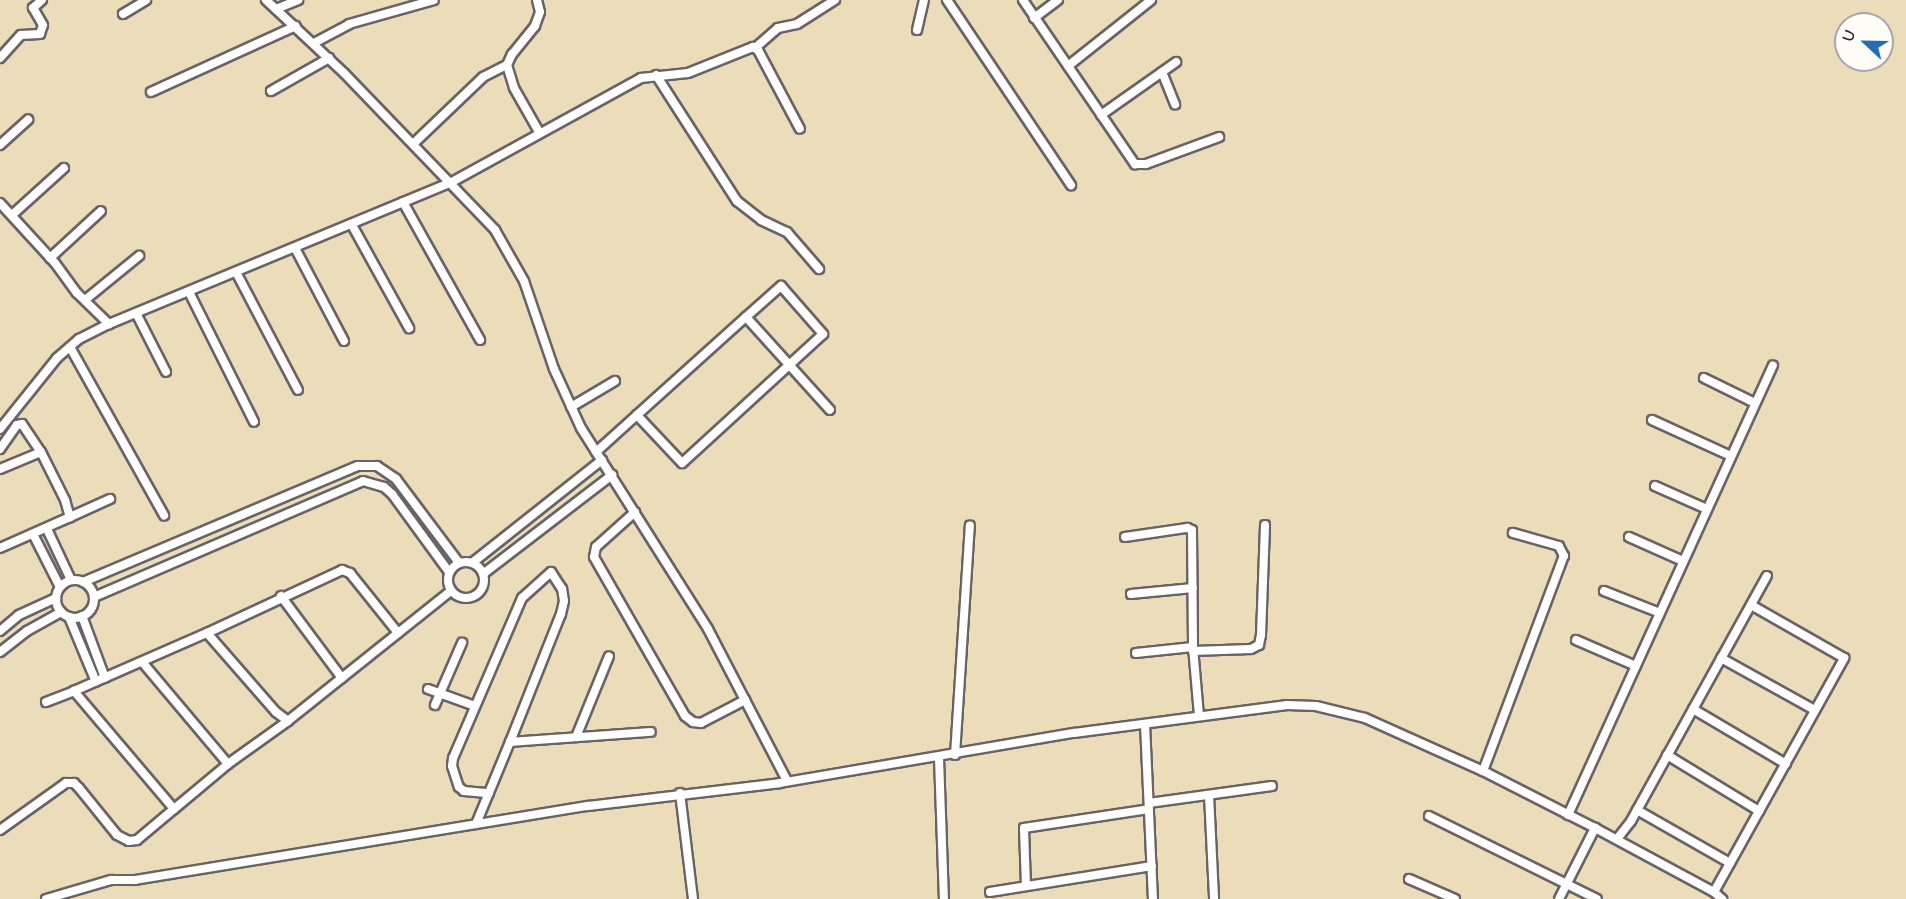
<!DOCTYPE html>
<html>
<head>
<meta charset="utf-8">
<style>
  body { margin:0 }
  #map { position:relative; width:1906px; height:899px; overflow:hidden; background:#ecddba; font-family:"Comic Neue",sans-serif }
  div>[style] { position:absolute }
  .roads { filter:drop-shadow(2px 0 #696367) drop-shadow(-2px 0 #696367) drop-shadow(0 2px #696367) drop-shadow(0 -2px #696367) }
  .street>* { height:8px; margin:-4px; padding:0 4px; transform-origin:4px; border-radius:4px; background:#fff }
  .street>.ring { margin:-4px; padding:0; box-sizing:content-box; background:none; border:8px solid #fff; border-radius:50% }
  span { translate:-50% -50%; white-space:nowrap; text-align:center; line-height:1.15; -webkit-text-stroke:5px #fdfcf7; paint-order:stroke }
  .north { position:absolute; left:1834px; top:12px; width:60px; height:60px; box-sizing:border-box; background:#fdfcf7; border:2px solid #a5a5ac; border-radius:50%; rotate:292deg; font-size:16px; font-weight:700; line-height:24px; text-align:center; color:#22223b }
  .north::after { content:''; display:block; margin:auto; width:21px; height:27px; background:#1f6fb2; clip-path:polygon(50% 0,100% 100%,50% 72%,0 100%) }
</style>
</head>
<body>
<div id="map">
  <div class="roads">
    <div class="street">
      <div style="left:266px;top:0;width:107px;rotate:43.1deg"></div>
      <div style="left:344px;top:73px;width:218px;rotate:46.1deg"></div>
      <div style="left:495px;top:230px;width:59px;rotate:60.4deg"></div>
      <div style="left:524px;top:281px;width:93px;rotate:71.2deg"></div>
      <div style="left:554px;top:369px;width:65px;rotate:65.4deg"></div>
      <div style="left:581px;top:428px;width:238px;rotate:57.7deg"></div>
      <div style="left:708px;top:629px;width:171px;rotate:62.5deg"></div>
      <div style="left:537px;top:0;width:12px;rotate:76deg"></div>
      <div style="left:540px;top:12px;width:15px;rotate:110deg"></div>
      <div style="left:535px;top:26px;width:36px;rotate:129deg"></div>
      <div style="left:512px;top:54px;width:12px;rotate:114deg"></div>
      <div style="left:507px;top:65px;width:24px;rotate:73deg"></div>
      <div style="left:514px;top:88px;width:51px;rotate:60.4deg"></div>
      <div style="left:947px;top:0;width:223px;rotate:56.2deg"></div>
      <div style="left:1023px;top:0;width:199px;rotate:55.7deg"></div>
      <div style="left:1135px;top:164px;width:11px"></div>
      <div style="left:1146px;top:164px;width:78px;rotate:-20.3deg"></div>
      <div style="left:276px;top:9px;width:24px;rotate:-22deg"></div>
      <div style="left:123px;top:14px;width:27px;rotate:-31deg"></div>
      <div style="left:1034px;top:18px;width:30px;rotate:-37deg"></div>
      <div style="left:917px;top:30px;width:31px;rotate:-77deg"></div>
      <div style="left:314px;top:43px;width:40px;rotate:-28deg"></div>
      <div style="left:349px;top:24px;width:88px;rotate:-15.8deg"></div>
      <div style="left:755px;top:48px;width:30px;rotate:-41deg"></div>
      <div style="left:778px;top:28px;width:19px;rotate:-12deg"></div>
      <div style="left:797px;top:24px;width:45px;rotate:-32.3deg"></div>
      <div style="left:0;top:58px;width:31px;rotate:-48deg"></div>
      <div style="left:21px;top:35px;width:19px;rotate:-3deg"></div>
      <div style="left:40px;top:34px;width:9px;rotate:-72deg"></div>
      <div style="left:43px;top:25px;width:20px;rotate:-120deg"></div>
      <div style="left:33px;top:8px;width:12px;rotate:-42deg"></div>
      <div style="left:1068px;top:66px;width:106px;rotate:-38.5deg"></div>
      <div style="left:1162px;top:72px;width:35px;rotate:68deg"></div>
      <div style="left:656px;top:75px;width:150px;rotate:57.3deg"></div>
      <div style="left:737px;top:201px;width:31px;rotate:38deg"></div>
      <div style="left:761px;top:220px;width:29px;rotate:25deg"></div>
      <div style="left:787px;top:232px;width:49px;rotate:49.1deg"></div>
      <div style="left:271px;top:91px;width:67px;rotate:-29.6deg"></div>
      <div style="left:151px;top:92px;width:159px;rotate:-24.5deg"></div>
      <div style="left:1101px;top:115px;width:92px;rotate:-35.2deg"></div>
      <div style="left:413px;top:144px;width:97px;rotate:-43.7deg"></div>
      <div style="left:483px;top:77px;width:27px;rotate:-27deg"></div>
      <div style="left:0;top:145px;width:38px;rotate:-42deg"></div>
      <div style="left:403px;top:202px;width:158px;rotate:60.8deg"></div>
      <div style="left:0;top:203px;width:81px;rotate:47.5deg"></div>
      <div style="left:55px;top:263px;width:37px;rotate:54deg"></div>
      <div style="left:77px;top:293px;width:45px;rotate:44.1deg"></div>
      <div style="left:12px;top:215px;width:70px;rotate:-42.1deg"></div>
      <div style="left:352px;top:225px;width:118px;rotate:61deg"></div>
      <div style="left:295px;top:248px;width:105px;rotate:62.2deg"></div>
      <div style="left:50px;top:258px;width:69px;rotate:-42.7deg"></div>
      <div style="left:236px;top:272px;width:133px;rotate:62.3deg"></div>
      <div style="left:189px;top:292px;width:145px;rotate:63.4deg"></div>
      <div style="left:85px;top:300px;width:70px;rotate:-39.2deg"></div>
      <div style="left:136px;top:313px;width:66px;rotate:63deg"></div>
      <div style="left:746px;top:317px;width:125px;rotate:47.9deg"></div>
      <div style="left:70px;top:347px;width:193px;rotate:60.8deg"></div>
      <div style="left:1704px;top:378px;width:57px;rotate:26.1deg"></div>
      <div style="left:571px;top:407px;width:51px;rotate:-30.6deg"></div>
      <div style="left:1652px;top:420px;width:87px;rotate:24.5deg"></div>
      <div style="left:0;top:429px;width:91px;rotate:-51.2deg"></div>
      <div style="left:57px;top:358px;width:29px;rotate:-41deg"></div>
      <div style="left:79px;top:339px;width:34px;rotate:-27deg"></div>
      <div style="left:109px;top:324px;width:369px;rotate:-22.5deg"></div>
      <div style="left:450px;top:183px;width:218px;rotate:-28.8deg"></div>
      <div style="left:641px;top:78px;width:47px;rotate:-6.1deg"></div>
      <div style="left:688px;top:73px;width:70px;rotate:-21.8deg"></div>
      <div style="left:753px;top:47px;width:6px;rotate:31deg"></div>
      <div style="left:758px;top:50px;width:89px;rotate:62deg"></div>
      <div style="left:0;top:449px;width:29px;rotate:-55deg"></div>
      <div style="left:17px;top:425px;width:5px;rotate:-11deg"></div>
      <div style="left:22px;top:424px;width:34px;rotate:56deg"></div>
      <div style="left:596px;top:452px;width:55px;rotate:-42.1deg"></div>
      <div style="left:637px;top:415px;width:147px;rotate:-42deg"></div>
      <div style="left:746px;top:317px;width:47px;rotate:-41.5deg"></div>
      <div style="left:781px;top:286px;width:64px;rotate:48.8deg"></div>
      <div style="left:823px;top:334px;width:191px;rotate:137.5deg"></div>
      <div style="left:682px;top:463px;width:66px;rotate:-133.2deg"></div>
      <div style="left:0;top:469px;width:44px;rotate:-22.5deg"></div>
      <div style="left:41px;top:452px;width:54px;rotate:63.4deg"></div>
      <div style="left:65px;top:500px;width:18px;rotate:74deg"></div>
      <div style="left:70px;top:517px;width:77px;rotate:156.1deg"></div>
      <div style="left:1655px;top:486px;width:57px;rotate:23.9deg"></div>
      <div style="left:635px;top:512px;width:52px;rotate:138.1deg"></div>
      <div style="left:596px;top:547px;width:10px;rotate:101deg"></div>
      <div style="left:594px;top:557px;width:183px;rotate:60.2deg"></div>
      <div style="left:685px;top:716px;width:10px;rotate:37deg"></div>
      <div style="left:693px;top:722px;width:8px;rotate:7deg"></div>
      <div style="left:701px;top:723px;width:50px;rotate:-27.6deg"></div>
      <div style="left:70px;top:517px;width:44px;rotate:-24.2deg"></div>
      <div style="left:47px;top:529px;width:56px;rotate:64.8deg"></div>
      <div style="left:33px;top:534px;width:59px;rotate:63deg"></div>
      <div style="left:1125px;top:537px;width:63px;rotate:-8.3deg"></div>
      <div style="left:1187px;top:528px;width:5px;rotate:22deg"></div>
      <div style="left:1192px;top:530px;width:117px;rotate:89.5deg"></div>
      <div style="left:1193px;top:647px;width:69px;rotate:85deg"></div>
      <div style="left:1629px;top:537px;width:59px;rotate:24deg"></div>
      <div class="ring" style="left:448px;top:562px;width:28px;height:28px"></div>
      <div style="left:472px;top:563px;width:166px;rotate:-38.4deg"></div>
      <div style="left:483px;top:574px;width:163px;rotate:-37.5deg"></div>
      <div class="ring" style="left:56px;top:580px;width:30px;height:30px"></div>
      <div style="left:83px;top:582px;width:298px;rotate:-22.9deg"></div>
      <div style="left:358px;top:466px;width:19px"></div>
      <div style="left:377px;top:466px;width:23px;rotate:34deg"></div>
      <div style="left:396px;top:479px;width:105px;rotate:53.1deg"></div>
      <div style="left:1604px;top:591px;width:60px;rotate:21.4deg"></div>
      <div style="left:1131px;top:594px;width:62px;rotate:-5.5deg"></div>
      <div style="left:281px;top:596px;width:102px;rotate:53.4deg"></div>
      <div style="left:94px;top:597px;width:293px;rotate:-23.3deg"></div>
      <div style="left:363px;top:481px;width:22px;rotate:16deg"></div>
      <div style="left:384px;top:487px;width:11px;rotate:41deg"></div>
      <div style="left:392px;top:494px;width:97px;rotate:53.8deg"></div>
      <div style="left:82px;top:616px;width:66px;rotate:69.6deg"></div>
      <div style="left:69px;top:617px;width:70px;rotate:67.4deg"></div>
      <div style="left:0;top:631px;width:25px;rotate:-40deg"></div>
      <div style="left:19px;top:615px;width:41px;rotate:-24.7deg"></div>
      <div style="left:207px;top:633px;width:149px;rotate:-25deg"></div>
      <div style="left:342px;top:570px;width:9px;rotate:21deg"></div>
      <div style="left:350px;top:573px;width:77px;rotate:51.3deg"></div>
      <div style="left:1576px;top:640px;width:65px;rotate:23.4deg"></div>
      <div style="left:1193px;top:651px;width:58px;rotate:-2deg"></div>
      <div style="left:1251px;top:649px;width:9px;rotate:-27deg"></div>
      <div style="left:1259px;top:645px;width:10px;rotate:-79deg"></div>
      <div style="left:1261px;top:635px;width:110px;rotate:-87.9deg"></div>
      <div style="left:0;top:652px;width:34px;rotate:-38deg"></div>
      <div style="left:27px;top:631px;width:39px;rotate:-29deg"></div>
      <div style="left:1136px;top:653px;width:57px;rotate:-6deg"></div>
      <div style="left:1721px;top:658px;width:105px;rotate:29deg"></div>
      <div style="left:143px;top:663px;width:132px;rotate:49.9deg"></div>
      <div style="left:428px;top:689px;width:50px;rotate:19.9deg"></div>
      <div style="left:46px;top:702px;width:30px;rotate:-21deg"></div>
      <div style="left:435px;top:705px;width:68px;rotate:-66.5deg"></div>
      <div style="left:1693px;top:709px;width:108px;rotate:30.6deg"></div>
      <div style="left:288px;top:721px;width:74px;rotate:144.4deg"></div>
      <div style="left:228px;top:764px;width:70px;rotate:140.2deg"></div>
      <div style="left:174px;top:809px;width:155px;rotate:-130.3deg"></div>
      <div style="left:74px;top:691px;width:145px;rotate:-23.6deg"></div>
      <div style="left:207px;top:633px;width:105px;rotate:48.9deg"></div>
      <div style="left:276px;top:712px;width:15px;rotate:37deg"></div>
      <div style="left:288px;top:721px;width:208px;rotate:-38.6deg"></div>
      <div style="left:1145px;top:724px;width:175px;rotate:87.4deg"></div>
      <div style="left:576px;top:737px;width:87px;rotate:-67.8deg"></div>
      <div style="left:510px;top:742px;width:141px;rotate:-4.1deg"></div>
      <div style="left:955px;top:755px;width:230px;rotate:-86.3deg"></div>
      <div style="left:1667px;top:755px;width:108px;rotate:31.3deg"></div>
      <div style="left:939px;top:758px;width:141px;rotate:88deg"></div>
      <div style="left:1483px;top:771px;width:230px;rotate:-69.4deg"></div>
      <div style="left:1564px;top:556px;width:11px;rotate:-117deg"></div>
      <div style="left:1559px;top:546px;width:48px;rotate:-164.2deg"></div>
      <div style="left:680px;top:793px;width:107px;rotate:83deg"></div>
      <div style="left:1209px;top:795px;width:104px;rotate:87.2deg"></div>
      <div style="left:1149px;top:803px;width:124px;rotate:-7.9deg"></div>
      <div style="left:1637px;top:810px;width:107px;rotate:29.7deg"></div>
      <div style="left:1568px;top:815px;width:494px;rotate:-65.5deg"></div>
      <div style="left:1429px;top:816px;width:187px;rotate:26.3deg"></div>
      <div style="left:476px;top:824px;width:89px;rotate:-67.5deg"></div>
      <div style="left:510px;top:742px;width:138px;rotate:-68.3deg"></div>
      <div style="left:561px;top:614px;width:13px;rotate:-77deg"></div>
      <div style="left:564px;top:601px;width:12px;rotate:-99deg"></div>
      <div style="left:562px;top:589px;width:20px;rotate:-123deg"></div>
      <div style="left:551px;top:572px;width:39px;rotate:138deg"></div>
      <div style="left:522px;top:598px;width:174px;rotate:113.3deg"></div>
      <div style="left:453px;top:758px;width:8px;rotate:97deg"></div>
      <div style="left:452px;top:766px;width:22px;rotate:72deg"></div>
      <div style="left:459px;top:787px;width:6px;rotate:39deg"></div>
      <div style="left:464px;top:791px;width:25px;rotate:5deg"></div>
      <div style="left:0;top:830px;width:81px;rotate:-35.5deg"></div>
      <div style="left:66px;top:783px;width:8px"></div>
      <div style="left:74px;top:783px;width:7px;rotate:45deg"></div>
      <div style="left:79px;top:788px;width:60px;rotate:51deg"></div>
      <div style="left:117px;top:835px;width:13px;rotate:27deg"></div>
      <div style="left:129px;top:841px;width:8px;rotate:-7deg"></div>
      <div style="left:137px;top:840px;width:48px;rotate:-40deg"></div>
      <div style="left:1617px;top:839px;width:23px;rotate:-52deg"></div>
      <div style="left:1631px;top:821px;width:280px;rotate:-61deg"></div>
      <div style="left:1409px;top:879px;width:50px;rotate:23.5deg"></div>
      <div style="left:1026px;top:886px;width:58px;rotate:-92deg"></div>
      <div style="left:1024px;top:828px;width:126px;rotate:-8.6deg"></div>
      <div style="left:990px;top:892px;width:164px;rotate:-9.1deg"></div>
      <div style="left:1714px;top:892px;width:268px;rotate:-60.9deg"></div>
      <div style="left:1844px;top:658px;width:107px;rotate:-150.3deg"></div>
      <div style="left:46px;top:899px;width:68px;rotate:-16.3deg"></div>
      <div style="left:111px;top:880px;width:24px"></div>
      <div style="left:135px;top:880px;width:459px;rotate:-9.3deg"></div>
      <div style="left:588px;top:806px;width:193px;rotate:-6.8deg"></div>
      <div style="left:780px;top:783px;width:298px;rotate:-9.7deg"></div>
      <div style="left:1074px;top:733px;width:215px;rotate:-7.5deg"></div>
      <div style="left:1287px;top:705px;width:29px;rotate:2deg"></div>
      <div style="left:1316px;top:706px;width:50px;rotate:13.8deg"></div>
      <div style="left:1365px;top:718px;width:129px;rotate:24.2deg"></div>
      <div style="left:1483px;top:771px;width:126px;rotate:27deg"></div>
      <div style="left:1595px;top:828px;width:135px;rotate:28.3deg"></div>
      <div style="left:1714px;top:892px;width:11px;rotate:41deg"></div>
      <div style="left:1559px;top:899px;width:80px;rotate:-63.1deg"></div>
    </div>
  </div>
  <div class="north">U</div>
</div>
</body>
</html>
